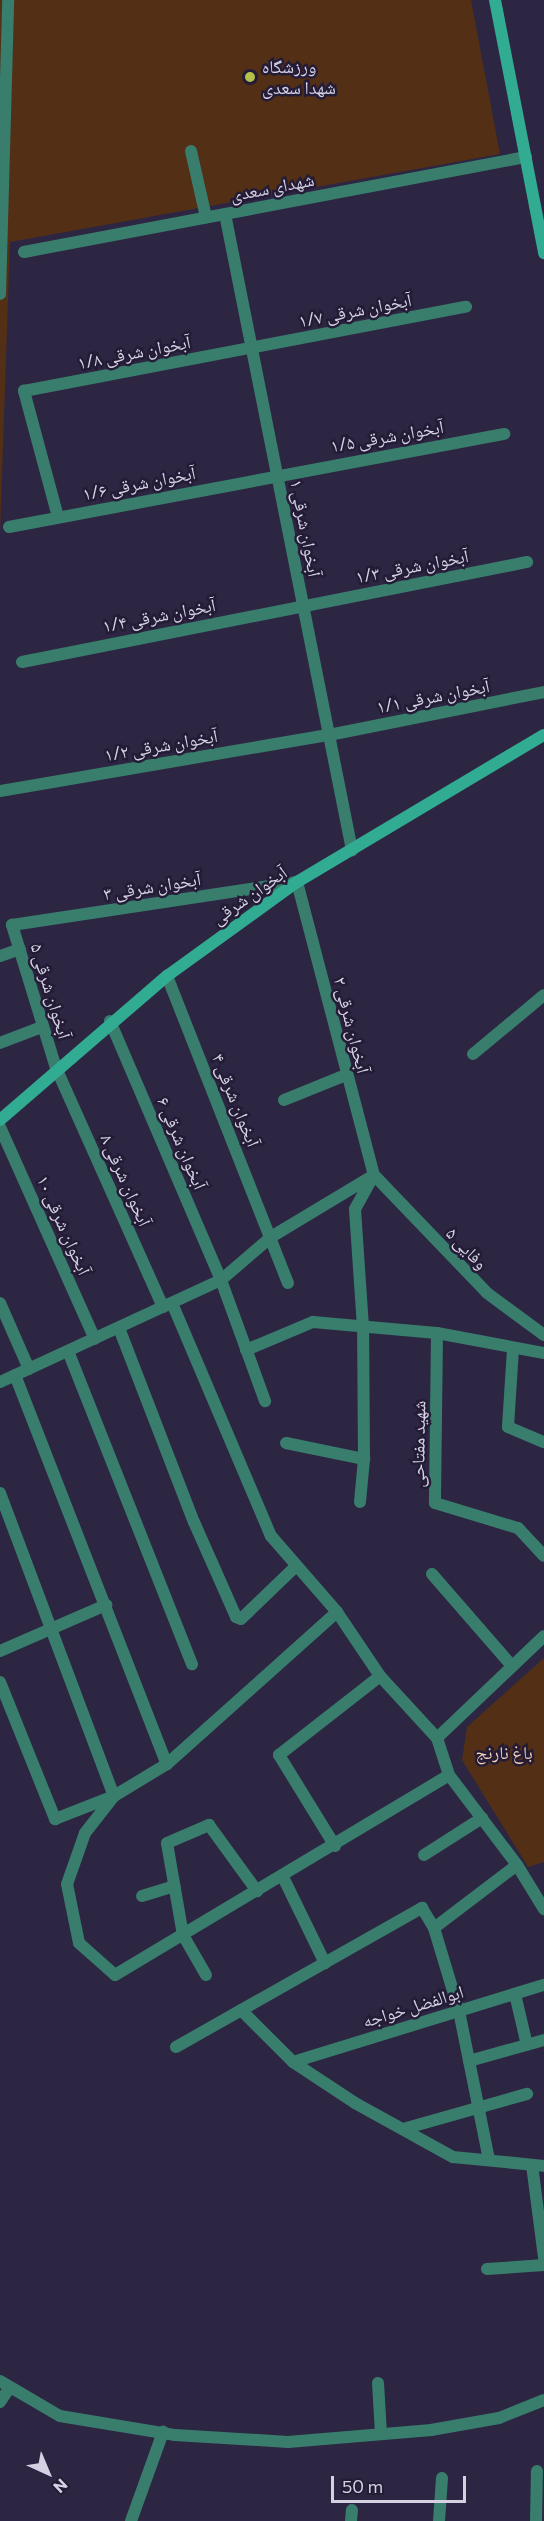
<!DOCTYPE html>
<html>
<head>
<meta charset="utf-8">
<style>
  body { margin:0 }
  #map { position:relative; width:544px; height:2521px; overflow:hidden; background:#2d2642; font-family:Commissioner,"Noto Naskh Arabic",sans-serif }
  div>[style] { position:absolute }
  .green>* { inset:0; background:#532f15 }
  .street>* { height:12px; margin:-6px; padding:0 6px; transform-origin:6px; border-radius:6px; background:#397d6d }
  .secondary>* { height:12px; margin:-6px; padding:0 6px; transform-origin:6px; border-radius:6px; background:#31ab91 }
  .dots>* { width:16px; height:16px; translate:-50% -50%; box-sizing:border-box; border:3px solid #241c37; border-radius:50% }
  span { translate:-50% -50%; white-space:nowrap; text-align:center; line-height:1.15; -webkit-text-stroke:5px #241c37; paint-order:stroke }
  .poi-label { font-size:18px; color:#d5d1e3 }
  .left { translate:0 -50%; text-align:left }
  .street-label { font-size:18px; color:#d5d1e3 }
  .park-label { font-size:18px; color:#f4ceb5 }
  .north { position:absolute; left:18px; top:2443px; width:60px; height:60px; -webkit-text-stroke:4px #241c37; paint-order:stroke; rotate:136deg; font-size:16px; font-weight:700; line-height:24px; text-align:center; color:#d5d1e3 }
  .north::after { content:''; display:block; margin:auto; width:21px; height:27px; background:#d5d1e3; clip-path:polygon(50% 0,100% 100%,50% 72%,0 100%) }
  .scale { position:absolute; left:331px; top:2476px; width:135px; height:27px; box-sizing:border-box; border:3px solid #d5d1e3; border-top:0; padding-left:8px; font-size:18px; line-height:21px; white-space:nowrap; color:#d5d1e3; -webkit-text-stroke:4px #241c37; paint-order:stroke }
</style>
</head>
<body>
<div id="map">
  <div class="green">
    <div style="clip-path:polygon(0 0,471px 0,500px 154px,10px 242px,0 533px)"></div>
    <div style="clip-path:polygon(544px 1658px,544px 1862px,528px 1867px,462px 1760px,467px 1727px)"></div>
  </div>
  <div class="street">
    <div style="left:191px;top:151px;width:68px;rotate:77.2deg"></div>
    <div style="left:225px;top:214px;width:649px;rotate:78.71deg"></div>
    <div style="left:24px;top:252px;width:511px;rotate:-10.72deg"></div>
    <div style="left:0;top:294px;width:294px;rotate:-88.4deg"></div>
    <div style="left:58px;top:517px;width:131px;rotate:-105.1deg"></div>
    <div style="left:24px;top:391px;width:450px;rotate:-10.8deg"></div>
    <div style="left:9px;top:527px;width:504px;rotate:-10.64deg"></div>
    <div style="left:22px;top:662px;width:515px;rotate:-11.2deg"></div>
    <div style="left:0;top:791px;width:334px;rotate:-9.7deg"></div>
    <div style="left:329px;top:735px;width:219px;rotate:-11.3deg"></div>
    <div style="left:0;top:956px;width:21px;rotate:-19deg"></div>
    <div style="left:167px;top:976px;width:330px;rotate:68.5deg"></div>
    <div style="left:110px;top:1021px;width:282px;rotate:66.8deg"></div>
    <div style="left:221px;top:1280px;width:129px;rotate:70deg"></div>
    <div style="left:0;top:1043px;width:45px;rotate:-20.9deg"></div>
    <div style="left:473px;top:1054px;width:92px;rotate:-39.7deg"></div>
    <div style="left:284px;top:1100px;width:67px;rotate:-22deg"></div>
    <div style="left:0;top:1127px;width:232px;rotate:65.9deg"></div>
    <div style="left:0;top:1303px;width:72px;rotate:66.3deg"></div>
    <div style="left:172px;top:1303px;width:253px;rotate:67deg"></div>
    <div style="left:271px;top:1536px;width:101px;rotate:49deg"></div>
    <div style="left:337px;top:1612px;width:77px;rotate:56.1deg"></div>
    <div style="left:380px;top:1676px;width:84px;rotate:47.4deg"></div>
    <div style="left:437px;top:1738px;width:39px;rotate:72deg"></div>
    <div style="left:449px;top:1775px;width:113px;rotate:52.9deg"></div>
    <div style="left:517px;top:1865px;width:52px;rotate:58.5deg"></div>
    <div style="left:163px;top:1307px;width:262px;rotate:-114.1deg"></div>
    <div style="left:56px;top:1068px;width:150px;rotate:-107.1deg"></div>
    <div style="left:12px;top:925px;width:288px;rotate:-8.6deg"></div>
    <div style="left:297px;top:882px;width:303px;rotate:75.3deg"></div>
    <div style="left:374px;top:1175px;width:163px;rotate:46.2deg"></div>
    <div style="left:487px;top:1293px;width:71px;rotate:36.4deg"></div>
    <div style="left:119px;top:1328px;width:208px;rotate:68.9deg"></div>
    <div style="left:194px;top:1522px;width:104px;rotate:66.1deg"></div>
    <div style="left:236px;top:1617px;width:5px;rotate:22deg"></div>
    <div style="left:241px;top:1619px;width:75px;rotate:-43.9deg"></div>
    <div style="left:437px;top:1333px;width:170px;rotate:90.7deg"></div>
    <div style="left:435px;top:1503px;width:87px;rotate:16.8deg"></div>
    <div style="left:518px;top:1528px;width:38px;rotate:47deg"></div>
    <div style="left:513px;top:1349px;width:78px;rotate:93.7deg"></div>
    <div style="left:508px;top:1427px;width:39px;rotate:23deg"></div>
    <div style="left:246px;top:1350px;width:73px;rotate:-22.7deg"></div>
    <div style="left:313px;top:1322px;width:124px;rotate:5.1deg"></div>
    <div style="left:437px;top:1333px;width:109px;rotate:10.6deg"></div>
    <div style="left:68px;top:1351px;width:337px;rotate:68.4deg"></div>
    <div style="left:15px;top:1375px;width:418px;rotate:68.7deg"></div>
    <div style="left:0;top:1382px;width:243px;rotate:-24.8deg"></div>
    <div style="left:221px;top:1280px;width:66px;rotate:-40.7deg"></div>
    <div style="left:271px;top:1237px;width:120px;rotate:-31deg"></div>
    <div style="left:286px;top:1443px;width:80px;rotate:11.6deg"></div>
    <div style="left:0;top:1493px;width:324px;rotate:69.4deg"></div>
    <div style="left:114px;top:1796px;width:47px;rotate:128.1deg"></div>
    <div style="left:85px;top:1833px;width:54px;rotate:109.4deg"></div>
    <div style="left:67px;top:1884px;width:60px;rotate:78.5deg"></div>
    <div style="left:79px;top:1943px;width:48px;rotate:41.6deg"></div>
    <div style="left:115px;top:1975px;width:389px;rotate:-30.9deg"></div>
    <div style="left:360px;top:1502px;width:43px;rotate:-84.7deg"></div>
    <div style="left:364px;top:1459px;width:132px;rotate:-90.4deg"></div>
    <div style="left:363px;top:1327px;width:118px;rotate:-93.9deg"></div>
    <div style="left:355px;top:1209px;width:38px;rotate:-61deg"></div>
    <div style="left:432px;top:1574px;width:122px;rotate:49deg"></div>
    <div style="left:0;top:1651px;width:116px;rotate:-23.5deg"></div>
    <div style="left:0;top:1682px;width:148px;rotate:68.1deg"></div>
    <div style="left:55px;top:1819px;width:63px;rotate:-21.3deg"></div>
    <div style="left:114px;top:1796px;width:62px;rotate:-31.1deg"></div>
    <div style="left:167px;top:1764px;width:228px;rotate:-41.8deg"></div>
    <div style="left:437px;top:1738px;width:148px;rotate:-43.6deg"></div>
    <div style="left:335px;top:1846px;width:107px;rotate:-121.6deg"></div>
    <div style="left:279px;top:1755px;width:128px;rotate:-38deg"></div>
    <div style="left:424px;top:1855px;width:69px;rotate:-32.5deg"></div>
    <div style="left:283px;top:1877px;width:96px;rotate:64deg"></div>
    <div style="left:142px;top:1896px;width:34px;rotate:-17deg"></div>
    <div style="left:434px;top:1928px;width:104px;rotate:-37.2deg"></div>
    <div style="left:206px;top:1975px;width:46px;rotate:-119.9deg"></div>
    <div style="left:183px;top:1935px;width:93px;rotate:-99.9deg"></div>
    <div style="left:167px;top:1843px;width:46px;rotate:-23.2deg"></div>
    <div style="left:209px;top:1825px;width:82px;rotate:54deg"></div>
    <div style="left:515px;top:1994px;width:52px;rotate:76.8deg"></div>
    <div style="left:241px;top:2010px;width:74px;rotate:45deg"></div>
    <div style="left:293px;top:2062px;width:74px;rotate:33.5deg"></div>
    <div style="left:355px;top:2103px;width:112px;rotate:28.9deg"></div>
    <div style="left:453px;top:2157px;width:91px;rotate:5.6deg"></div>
    <div style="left:176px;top:2047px;width:283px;rotate:-29.5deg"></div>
    <div style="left:422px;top:1908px;width:23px;rotate:59deg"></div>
    <div style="left:434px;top:1928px;width:87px;rotate:73.2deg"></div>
    <div style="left:459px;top:2011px;width:152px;rotate:78.6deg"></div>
    <div style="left:469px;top:2061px;width:78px;rotate:-15.6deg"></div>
    <div style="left:293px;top:2062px;width:263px;rotate:-17.1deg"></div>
    <div style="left:403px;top:2129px;width:129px;rotate:-15.8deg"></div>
    <div style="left:532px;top:2165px;width:94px;rotate:82.6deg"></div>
    <div style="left:487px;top:2269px;width:57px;rotate:-4deg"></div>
    <div style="left:0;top:2381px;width:69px;rotate:30.3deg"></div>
    <div style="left:60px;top:2416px;width:117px;rotate:9.4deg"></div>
    <div style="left:175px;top:2435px;width:113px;rotate:3.5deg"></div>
    <div style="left:288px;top:2442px;width:144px;rotate:-4.8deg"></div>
    <div style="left:431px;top:2430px;width:69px;rotate:-10deg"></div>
    <div style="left:499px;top:2418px;width:48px;rotate:-21.8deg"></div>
    <div style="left:378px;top:2383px;width:51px;rotate:86.6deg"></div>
    <div style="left:0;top:2402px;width:18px;rotate:-56deg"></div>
    <div style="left:131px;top:2521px;width:95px;rotate:-70.2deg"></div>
    <div style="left:351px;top:2521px;width:11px;rotate:-85deg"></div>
    <div style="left:439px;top:2521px;width:43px;rotate:-86deg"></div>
    <div style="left:536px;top:2521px;width:50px;rotate:-88.9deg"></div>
  </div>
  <div class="secondary">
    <div style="left:495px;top:0;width:258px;rotate:79deg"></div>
    <div style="left:0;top:1120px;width:221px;rotate:-40.8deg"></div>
    <div style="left:167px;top:976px;width:160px;rotate:-35.9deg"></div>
    <div style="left:297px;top:882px;width:287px;rotate:-30.8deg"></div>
  </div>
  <div class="dots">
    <div style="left:250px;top:77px;background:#b4c24a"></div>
  </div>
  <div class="poi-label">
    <span class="left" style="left:262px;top:77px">ورزشگاه<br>شهدا سعدی</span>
  </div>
  <div class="street-label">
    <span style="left:272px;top:187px;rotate:-11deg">شهدای سعدی</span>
    <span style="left:355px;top:310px;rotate:-11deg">آبخوان شرقی ۱/۷</span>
    <span style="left:134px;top:352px;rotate:-11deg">آبخوان شرقی ۱/۸</span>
    <span style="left:387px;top:436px;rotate:-10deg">آبخوان شرقی ۱/۵</span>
    <span style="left:139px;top:483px;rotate:-11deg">آبخوان شرقی ۱/۶</span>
    <span style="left:306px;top:528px;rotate:79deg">آبخوان شرقی ۱</span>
    <span style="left:412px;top:566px;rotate:-11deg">آبخوان شرقی ۱/۳</span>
    <span style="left:159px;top:615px;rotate:-11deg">آبخوان شرقی ۱/۴</span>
    <span style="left:433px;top:696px;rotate:-11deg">آبخوان شرقی ۱/۱</span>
    <span style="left:161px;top:745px;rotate:-10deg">آبخوان شرقی ۱/۲</span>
    <span style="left:152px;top:886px;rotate:-9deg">آبخوان شرقی ۳</span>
    <span style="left:249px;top:895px;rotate:-35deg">آبخوان شرقی</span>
    <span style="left:51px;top:991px;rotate:73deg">آبخوان شرقی ۵</span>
    <span style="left:352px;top:1025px;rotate:76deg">آبخوان شرقی ۲</span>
    <span style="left:236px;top:1100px;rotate:68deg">آبخوان شرقی ۴</span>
    <span style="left:182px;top:1143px;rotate:67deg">آبخوان شرقی ۶</span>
    <span style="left:126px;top:1180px;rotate:66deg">آبخوان شرقی ۸</span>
    <span style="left:64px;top:1225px;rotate:66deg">آبخوان شرقی ۱۰</span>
    <span style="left:467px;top:1248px;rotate:46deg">وفایی ۵</span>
    <span style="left:418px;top:1444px;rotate:-89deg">شهید مفتاحی</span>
    <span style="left:413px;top:2006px;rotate:-17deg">ابوالفضل خواجه</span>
  </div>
  <div class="park-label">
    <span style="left:504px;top:1752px">باغ نارنج</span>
  </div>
  <div class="north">N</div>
  <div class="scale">50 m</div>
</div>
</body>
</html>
